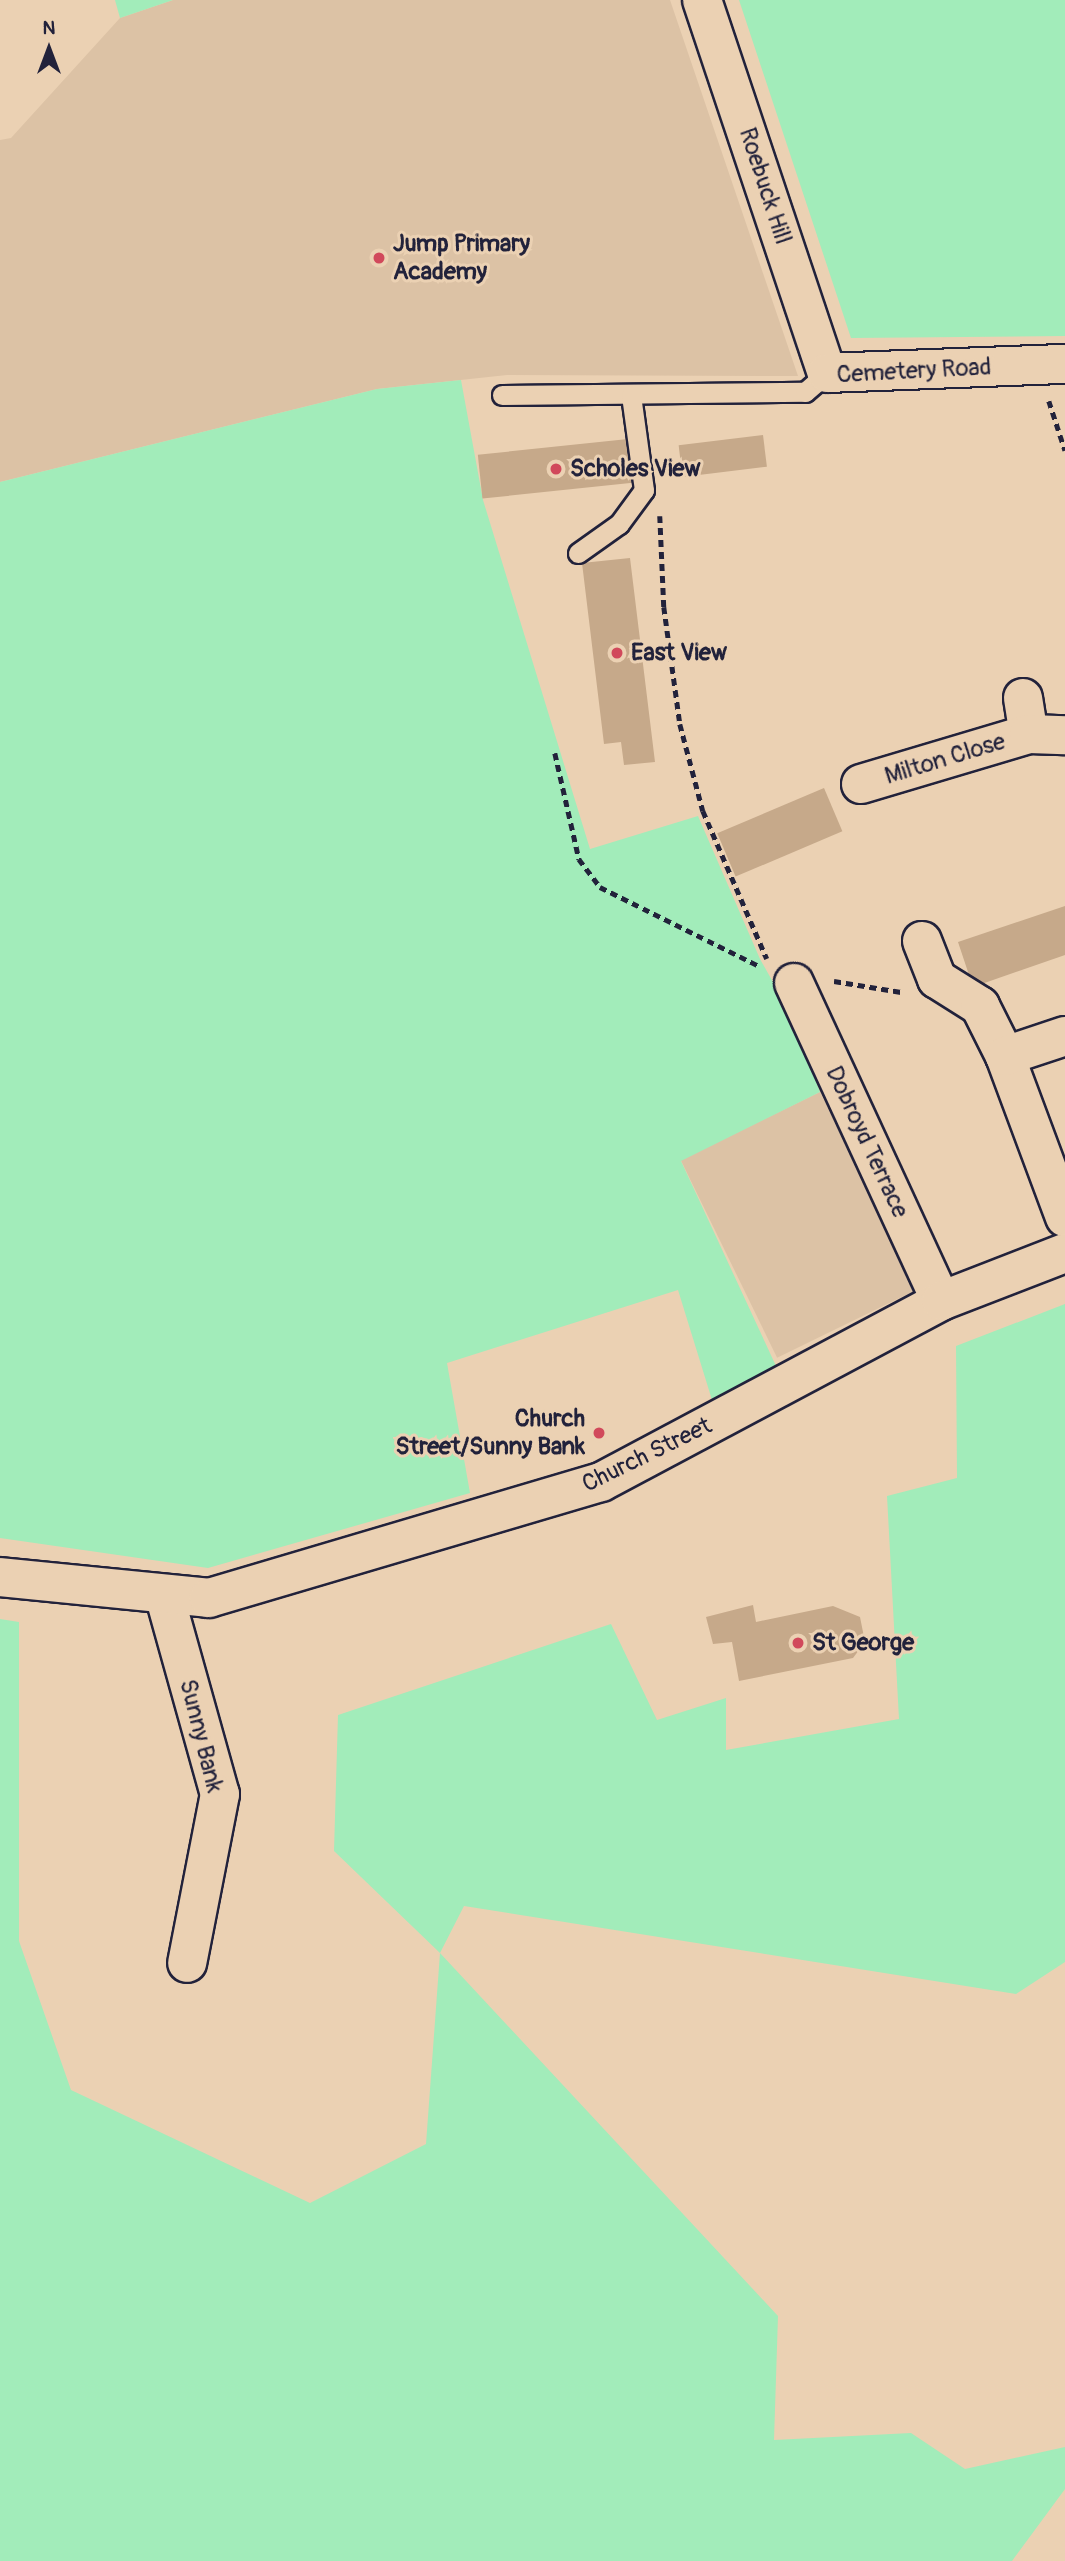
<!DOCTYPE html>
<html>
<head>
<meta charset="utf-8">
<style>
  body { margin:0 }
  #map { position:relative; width:1065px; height:2561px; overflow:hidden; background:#ebd1b3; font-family:Pangolin,sans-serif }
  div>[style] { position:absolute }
  .built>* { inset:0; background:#dcc2a5; transform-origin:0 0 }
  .green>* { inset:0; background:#a2ecba }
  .building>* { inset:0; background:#c6a98a; transform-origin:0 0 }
  .path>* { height:4.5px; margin-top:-2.25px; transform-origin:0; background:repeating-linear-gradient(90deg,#22223b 0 7px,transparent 0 12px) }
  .roads { filter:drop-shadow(2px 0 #22223b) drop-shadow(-2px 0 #22223b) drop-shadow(0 2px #22223b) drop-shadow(0 -2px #22223b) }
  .lane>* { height:19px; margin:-9.5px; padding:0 9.5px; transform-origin:9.5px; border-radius:9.5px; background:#ebd1b3 }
  .street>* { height:38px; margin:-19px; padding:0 19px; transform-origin:19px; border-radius:19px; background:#ebd1b3 }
  .secondary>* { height:38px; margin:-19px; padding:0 19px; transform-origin:19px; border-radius:19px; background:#ebd1b3 }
  .dots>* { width:19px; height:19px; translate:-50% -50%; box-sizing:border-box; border:4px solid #ebd1b3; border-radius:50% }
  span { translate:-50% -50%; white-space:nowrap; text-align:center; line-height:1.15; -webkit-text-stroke:6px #ebd1b3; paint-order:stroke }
  .street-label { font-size:24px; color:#22223b }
  .poi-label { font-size:24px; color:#22223b; font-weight:700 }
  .left { translate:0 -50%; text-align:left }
  .right { translate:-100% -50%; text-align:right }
  .north { position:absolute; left:14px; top:14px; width:70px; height:70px; -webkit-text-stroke:5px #ebd1b3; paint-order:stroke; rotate:0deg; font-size:19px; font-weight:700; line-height:28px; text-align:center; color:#22223b }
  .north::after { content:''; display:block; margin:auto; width:24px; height:32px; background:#22223b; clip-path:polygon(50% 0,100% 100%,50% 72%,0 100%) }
</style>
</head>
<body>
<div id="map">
  <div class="built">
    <div style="clip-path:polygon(173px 0,670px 0,798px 376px,507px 375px,377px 389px,0 482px,0 140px,11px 138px,120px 18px)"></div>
    <div style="left:820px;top:1092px;width:220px;height:155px;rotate:64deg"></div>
  </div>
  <div class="green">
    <div style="clip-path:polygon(115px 0,173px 0,120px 18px)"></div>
    <div style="clip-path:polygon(739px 0,1065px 0,1065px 336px,851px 338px)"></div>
    <div style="clip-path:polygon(461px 380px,483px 500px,590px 849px,698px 816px,760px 959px,792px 1016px,820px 1092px,681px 1161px,776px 1366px,712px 1400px,678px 1290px,447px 1363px,470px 1493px,208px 1568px,0 1538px,0 482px,377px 389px)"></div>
    <div style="clip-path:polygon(1065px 1304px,1065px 1962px,1016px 1994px,464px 1906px,440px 1953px,778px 2316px,774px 2440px,911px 2433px,965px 2469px,1065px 2447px,1065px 2489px,1012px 2561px,0 2561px,0 1619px,19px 1622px,19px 1941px,71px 2090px,310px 2203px,426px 2144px,440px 1953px,334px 1851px,338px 1715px,611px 1624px,657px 1720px,726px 1698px,726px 1750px,899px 1719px,887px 1496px,957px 1478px,956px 1346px)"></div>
  </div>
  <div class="building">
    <div style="left:763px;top:435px;width:32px;height:85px;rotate:83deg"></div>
    <div style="left:628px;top:439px;width:44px;height:151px;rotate:84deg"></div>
    <div style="clip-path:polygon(630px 558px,655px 762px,624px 765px,621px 742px,604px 744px,582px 563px)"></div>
    <div style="left:824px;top:788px;width:47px;height:116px;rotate:67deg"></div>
    <div style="clip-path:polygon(1065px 906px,1065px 955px,973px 987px,958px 942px)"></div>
    <div style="clip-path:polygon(753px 1605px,756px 1622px,833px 1606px,860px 1617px,865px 1642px,853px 1658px,739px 1681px,732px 1642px,713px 1644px,706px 1617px)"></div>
  </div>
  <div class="path">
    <div style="left:1049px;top:401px;width:52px;rotate:71.9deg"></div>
    <div style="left:660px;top:516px;width:91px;rotate:87.5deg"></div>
    <div style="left:664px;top:607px;width:118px;rotate:82.2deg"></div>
    <div style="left:680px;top:724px;width:90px;rotate:75.2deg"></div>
    <div style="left:703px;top:811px;width:161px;rotate:66.6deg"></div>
    <div style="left:555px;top:753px;width:109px;rotate:77.2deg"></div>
    <div style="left:579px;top:859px;width:35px;rotate:53deg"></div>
    <div style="left:600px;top:887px;width:178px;rotate:26.4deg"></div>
    <div style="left:834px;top:981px;width:68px;rotate:9.3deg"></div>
  </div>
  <div class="roads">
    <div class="lane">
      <div style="left:502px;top:395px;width:303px;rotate:-0.6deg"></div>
      <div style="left:805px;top:392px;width:29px;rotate:-41deg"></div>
      <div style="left:578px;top:553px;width:50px;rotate:-35.3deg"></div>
      <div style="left:619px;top:524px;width:42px;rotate:-53.7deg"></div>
      <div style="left:644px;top:490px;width:96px;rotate:-97.8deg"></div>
    </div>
    <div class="street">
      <div style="left:1023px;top:698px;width:36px;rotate:81deg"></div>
      <div style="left:861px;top:784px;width:175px;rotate:-16.6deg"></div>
      <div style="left:1029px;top:734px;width:36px;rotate:2deg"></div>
      <div style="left:922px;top:941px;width:41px;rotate:68.5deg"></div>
      <div style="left:937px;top:979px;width:51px;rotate:32.1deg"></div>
      <div style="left:980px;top:1006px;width:56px;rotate:63.4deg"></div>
      <div style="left:1005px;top:1056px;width:172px;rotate:69.6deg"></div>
      <div style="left:794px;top:983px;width:350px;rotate:65.2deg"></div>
      <div style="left:1005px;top:1056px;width:63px;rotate:-18.4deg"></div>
      <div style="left:164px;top:1594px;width:208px;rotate:74.4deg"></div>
      <div style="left:220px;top:1794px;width:172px;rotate:101deg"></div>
    </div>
    <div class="secondary">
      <div style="left:702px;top:0;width:393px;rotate:71.5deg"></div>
      <div style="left:827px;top:373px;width:238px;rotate:-2.2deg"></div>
      <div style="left:0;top:1577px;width:210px;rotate:5.7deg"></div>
      <div style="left:209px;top:1598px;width:409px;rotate:-16.5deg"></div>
      <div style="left:601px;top:1482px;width:385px;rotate:-28deg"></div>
      <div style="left:941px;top:1301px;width:133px;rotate:-21.2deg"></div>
    </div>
  </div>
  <div class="dots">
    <div style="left:379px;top:258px;background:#d1495b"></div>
    <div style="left:556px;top:469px;background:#d1495b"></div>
    <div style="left:617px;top:653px;background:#d1495b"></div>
    <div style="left:599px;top:1433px;background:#d1495b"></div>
    <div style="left:798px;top:1643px;background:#d1495b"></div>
  </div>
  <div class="street-label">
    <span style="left:765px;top:186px;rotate:72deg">Roebuck Hill</span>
    <span style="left:914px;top:371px;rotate:-3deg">Cemetery Road</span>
    <span style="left:945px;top:759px;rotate:-17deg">Milton Close</span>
    <span style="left:867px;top:1142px;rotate:65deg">Dobroyd Terrace</span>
    <span style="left:647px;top:1455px;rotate:-26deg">Church Street</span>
    <span style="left:201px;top:1736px;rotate:76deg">Sunny Bank</span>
  </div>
  <div class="poi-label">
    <span class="left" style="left:393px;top:258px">Jump Primary<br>Academy</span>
    <span class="left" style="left:570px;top:469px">Scholes View</span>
    <span class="left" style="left:631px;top:653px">East View</span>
    <span class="right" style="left:585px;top:1433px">Church<br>Street/Sunny Bank</span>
    <span class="left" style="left:812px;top:1643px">St George</span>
  </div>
  <div class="north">N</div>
</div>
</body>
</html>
